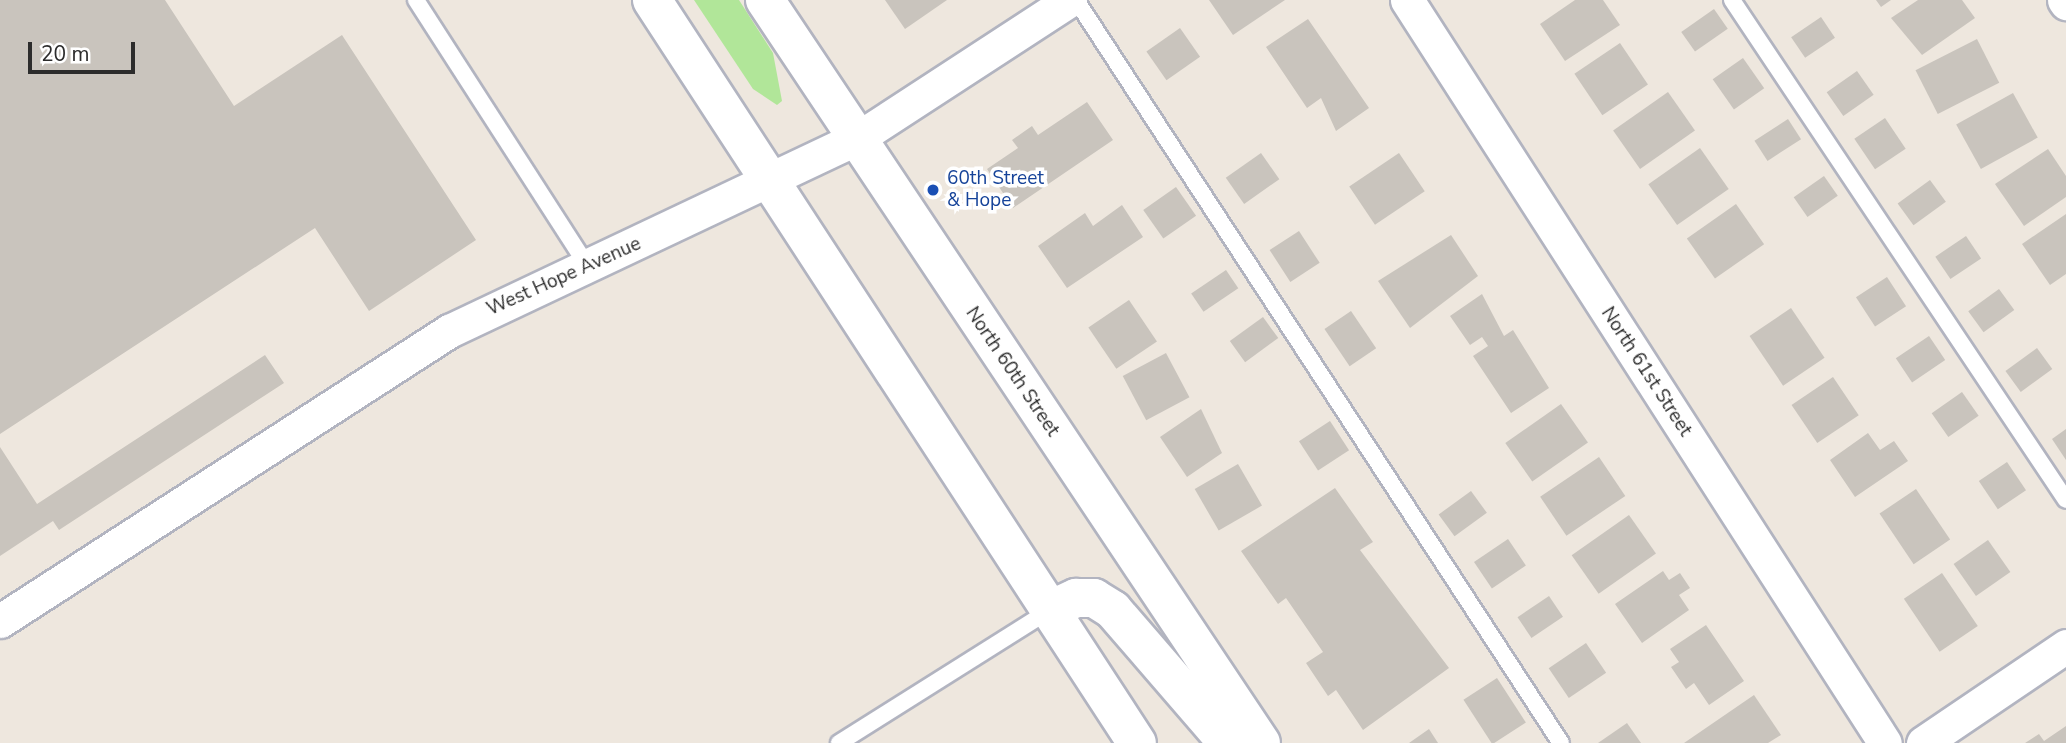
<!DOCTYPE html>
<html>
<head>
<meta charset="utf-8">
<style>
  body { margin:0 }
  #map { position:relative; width:2066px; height:743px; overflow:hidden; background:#eee7de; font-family:"Nunito Sans",sans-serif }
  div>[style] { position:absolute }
  .green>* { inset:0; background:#b1e699 }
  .building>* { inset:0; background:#c9c4bd; transform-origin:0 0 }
  .roads { filter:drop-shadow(2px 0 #b2b4c0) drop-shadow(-2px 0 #b2b4c0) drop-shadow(0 2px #b2b4c0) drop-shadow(0 -2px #b2b4c0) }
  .service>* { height:16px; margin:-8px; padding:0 8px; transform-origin:8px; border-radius:8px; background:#fff }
  .minor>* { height:33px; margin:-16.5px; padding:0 16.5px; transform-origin:16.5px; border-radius:16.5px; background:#fff }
  .secondary>* { height:38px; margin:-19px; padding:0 19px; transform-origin:19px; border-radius:19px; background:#fff }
  .dots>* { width:19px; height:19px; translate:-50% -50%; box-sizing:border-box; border:4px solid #fff; border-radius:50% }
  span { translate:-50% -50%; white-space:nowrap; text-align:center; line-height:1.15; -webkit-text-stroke:7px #fff; paint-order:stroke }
  .transit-label { font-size:19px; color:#164399 }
  .left { translate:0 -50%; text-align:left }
  .street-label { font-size:19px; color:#2c2c2c }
  .scale { position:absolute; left:28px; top:42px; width:107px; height:32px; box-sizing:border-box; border:4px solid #2c2c2c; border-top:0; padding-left:9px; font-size:21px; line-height:24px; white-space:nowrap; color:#2c2c2c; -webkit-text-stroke:5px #fff; paint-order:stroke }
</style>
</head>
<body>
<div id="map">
  <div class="green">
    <div style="clip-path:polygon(694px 0,739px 0,773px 53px,782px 101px,777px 105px,753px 89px)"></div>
  </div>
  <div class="building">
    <div style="clip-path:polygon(0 0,165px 0,234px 106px,342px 35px,476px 240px,369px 311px,315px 228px,0 434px)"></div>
    <div style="clip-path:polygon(885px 0,947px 0,905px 29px)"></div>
    <div style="clip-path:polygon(1209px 0,1285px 0,1233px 35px)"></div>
    <div style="clip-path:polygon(1575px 0,1603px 0,1620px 25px,1565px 61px,1540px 24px)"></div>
    <div style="clip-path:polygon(1876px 0,1891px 0,1881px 7px)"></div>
    <div style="clip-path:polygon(1918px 0,1962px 0,1975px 18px,1922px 55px,1891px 18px)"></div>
    <div style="left:1714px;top:9px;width:24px;height:40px;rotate:55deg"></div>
    <div style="left:1821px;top:17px;width:25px;height:36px;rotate:56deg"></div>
    <div style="clip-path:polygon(1308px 19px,1369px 108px,1336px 131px,1321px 98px,1307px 108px,1266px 47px)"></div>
    <div style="left:1180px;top:28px;width:35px;height:41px;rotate:55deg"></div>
    <div style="left:1977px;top:39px;width:49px;height:69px;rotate:63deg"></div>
    <div style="left:1620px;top:43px;width:50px;height:55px;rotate:56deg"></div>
    <div style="left:1743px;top:58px;width:37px;height:37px;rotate:55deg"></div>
    <div style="left:1857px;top:71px;width:29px;height:37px;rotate:55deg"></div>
    <div style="left:1668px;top:92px;width:47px;height:67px;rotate:55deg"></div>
    <div style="left:2013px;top:93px;width:51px;height:65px;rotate:61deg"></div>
    <div style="clip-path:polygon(1087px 102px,1113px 140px,1013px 208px,987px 169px,1018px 148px,1012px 140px,1032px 126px,1038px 135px)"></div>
    <div style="left:1885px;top:118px;width:37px;height:37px;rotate:56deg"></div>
    <div style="left:1788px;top:119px;width:24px;height:40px;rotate:57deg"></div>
    <div style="left:1700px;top:148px;width:50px;height:63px;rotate:55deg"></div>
    <div style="clip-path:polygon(2048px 149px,2066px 176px,2066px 197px,2024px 226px,1995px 184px)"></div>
    <div style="left:1261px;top:153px;width:32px;height:43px;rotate:55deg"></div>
    <div style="left:1399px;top:153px;width:46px;height:60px;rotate:56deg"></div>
    <div style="left:1824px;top:176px;width:24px;height:37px;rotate:55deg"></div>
    <div style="left:1930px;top:180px;width:27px;height:40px;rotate:54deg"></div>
    <div style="left:1176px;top:187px;width:35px;height:40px;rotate:55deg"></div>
    <div style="left:1736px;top:204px;width:49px;height:60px;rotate:55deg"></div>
    <div style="clip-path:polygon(1122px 205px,1143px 237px,1067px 288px,1038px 246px,1085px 213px,1093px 226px)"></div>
    <div style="clip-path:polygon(2066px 214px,2066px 274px,2050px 285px,2022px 244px)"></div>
    <div style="left:1299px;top:231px;width:38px;height:35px;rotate:57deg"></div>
    <div style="clip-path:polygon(1451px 235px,1478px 276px,1410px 328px,1378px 281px)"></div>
    <div style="left:1966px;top:236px;width:27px;height:37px;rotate:56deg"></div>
    <div style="left:1226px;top:270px;width:22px;height:42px;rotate:56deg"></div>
    <div style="left:1887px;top:277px;width:35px;height:37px;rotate:57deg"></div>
    <div style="left:1999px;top:289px;width:26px;height:38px;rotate:54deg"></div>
    <div style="clip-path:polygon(1482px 294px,1504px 336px,1513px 330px,1549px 388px,1511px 413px,1473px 356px,1488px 346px,1482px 337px,1470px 345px,1450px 316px)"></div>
    <div style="left:1129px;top:300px;width:50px;height:49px;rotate:56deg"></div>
    <div style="left:1791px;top:308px;width:60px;height:50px;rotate:56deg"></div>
    <div style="left:1351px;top:311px;width:45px;height:32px;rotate:56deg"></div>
    <div style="left:1263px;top:317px;width:26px;height:41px;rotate:54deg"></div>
    <div style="left:1929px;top:336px;width:29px;height:40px;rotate:56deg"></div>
    <div style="left:2037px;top:348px;width:26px;height:39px;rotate:54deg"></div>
    <div style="left:1166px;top:353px;width:50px;height:49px;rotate:62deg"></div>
    <div style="clip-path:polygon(265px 355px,284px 383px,59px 530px,53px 521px,0 556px,0 447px,37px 504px)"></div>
    <div style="left:1833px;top:377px;width:46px;height:50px;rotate:56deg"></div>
    <div style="left:1962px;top:392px;width:29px;height:37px;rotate:55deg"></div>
    <div style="left:1561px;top:404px;width:47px;height:68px;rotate:55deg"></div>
    <div style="clip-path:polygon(1201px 409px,1222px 453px,1187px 477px,1160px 437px)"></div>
    <div style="left:1330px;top:421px;width:35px;height:37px;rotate:57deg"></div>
    <div style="clip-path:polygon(2066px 429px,2066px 460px,2052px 439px)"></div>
    <div style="clip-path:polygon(1868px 433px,1880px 450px,1894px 441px,1908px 461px,1855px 497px,1830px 460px)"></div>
    <div style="left:1599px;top:457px;width:47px;height:71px;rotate:56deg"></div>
    <div style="left:2007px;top:462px;width:34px;height:34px;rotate:56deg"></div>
    <div style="left:1238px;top:464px;width:48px;height:50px;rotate:60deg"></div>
    <div style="clip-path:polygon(1335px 488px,1373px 542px,1360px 550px,1449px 668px,1363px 730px,1336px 690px,1328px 696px,1306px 663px,1323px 652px,1286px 598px,1278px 604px,1241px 551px)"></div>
    <div style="left:1916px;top:489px;width:61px;height:44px;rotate:56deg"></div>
    <div style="left:1471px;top:491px;width:27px;height:40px;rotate:54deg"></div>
    <div style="left:1629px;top:515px;width:47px;height:70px;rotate:55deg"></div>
    <div style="left:1508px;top:539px;width:32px;height:41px;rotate:56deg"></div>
    <div style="left:1988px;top:540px;width:39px;height:42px;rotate:55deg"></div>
    <div style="clip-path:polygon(1663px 571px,1669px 580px,1680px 573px,1690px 588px,1679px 595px,1689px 610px,1642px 643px,1615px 604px)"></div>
    <div style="left:1942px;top:573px;width:64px;height:46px;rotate:56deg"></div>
    <div style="left:1549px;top:596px;width:25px;height:38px;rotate:56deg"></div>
    <div style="clip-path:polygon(1706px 625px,1744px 681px,1709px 705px,1694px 683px,1686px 689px,1671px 667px,1679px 662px,1670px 649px)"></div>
    <div style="left:1586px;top:643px;width:36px;height:45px;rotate:56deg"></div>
    <div style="left:1497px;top:678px;width:53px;height:40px;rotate:57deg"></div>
    <div style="clip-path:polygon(1754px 695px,1781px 735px,1768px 743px,1684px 743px)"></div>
    <div style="clip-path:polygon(1627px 723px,1641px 743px,1598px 743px)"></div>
    <div style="clip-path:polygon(2066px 726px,2066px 743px,2025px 743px,2039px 734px,2044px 741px)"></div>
    <div style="clip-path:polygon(1429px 729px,1438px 743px,1409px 743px)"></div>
  </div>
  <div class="roads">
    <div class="service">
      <div style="left:416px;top:0;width:315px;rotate:57.2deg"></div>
      <div style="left:1076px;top:0;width:887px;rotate:56.87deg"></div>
      <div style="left:1732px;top:0;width:601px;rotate:56.26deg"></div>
      <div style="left:839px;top:743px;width:249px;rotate:-32.2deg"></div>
    </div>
    <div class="minor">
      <div style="left:1407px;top:0;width:883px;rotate:57.25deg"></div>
      <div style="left:2064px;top:0;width:4px;rotate:56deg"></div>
      <div style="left:0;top:621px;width:535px;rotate:-32.86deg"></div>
      <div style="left:449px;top:331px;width:452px;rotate:-25.3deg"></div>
      <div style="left:858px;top:138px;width:253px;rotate:-33.1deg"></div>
      <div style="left:1923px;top:743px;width:173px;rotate:-34.1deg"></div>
    </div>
    <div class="secondary">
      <div style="left:652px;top:0;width:887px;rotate:56.87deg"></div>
      <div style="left:765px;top:0;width:893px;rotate:56.27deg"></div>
      <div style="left:1050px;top:610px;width:29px;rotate:-25deg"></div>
      <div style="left:1076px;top:598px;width:18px"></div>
      <div style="left:1094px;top:598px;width:22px;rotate:32deg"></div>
      <div style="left:1113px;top:610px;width:176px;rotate:49.2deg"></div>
    </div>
  </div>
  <div class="dots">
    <div style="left:933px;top:190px;background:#1a4fb4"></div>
  </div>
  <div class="transit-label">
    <span class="left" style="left:947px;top:190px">60th Street<br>&amp; Hope</span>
  </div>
  <div class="street-label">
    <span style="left:564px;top:277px;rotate:-24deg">West Hope Avenue</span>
    <span style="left:1012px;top:372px;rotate:56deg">North 60th Street</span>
    <span style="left:1646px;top:372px;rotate:57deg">North 61st Street</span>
  </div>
  <div class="scale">20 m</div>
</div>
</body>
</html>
